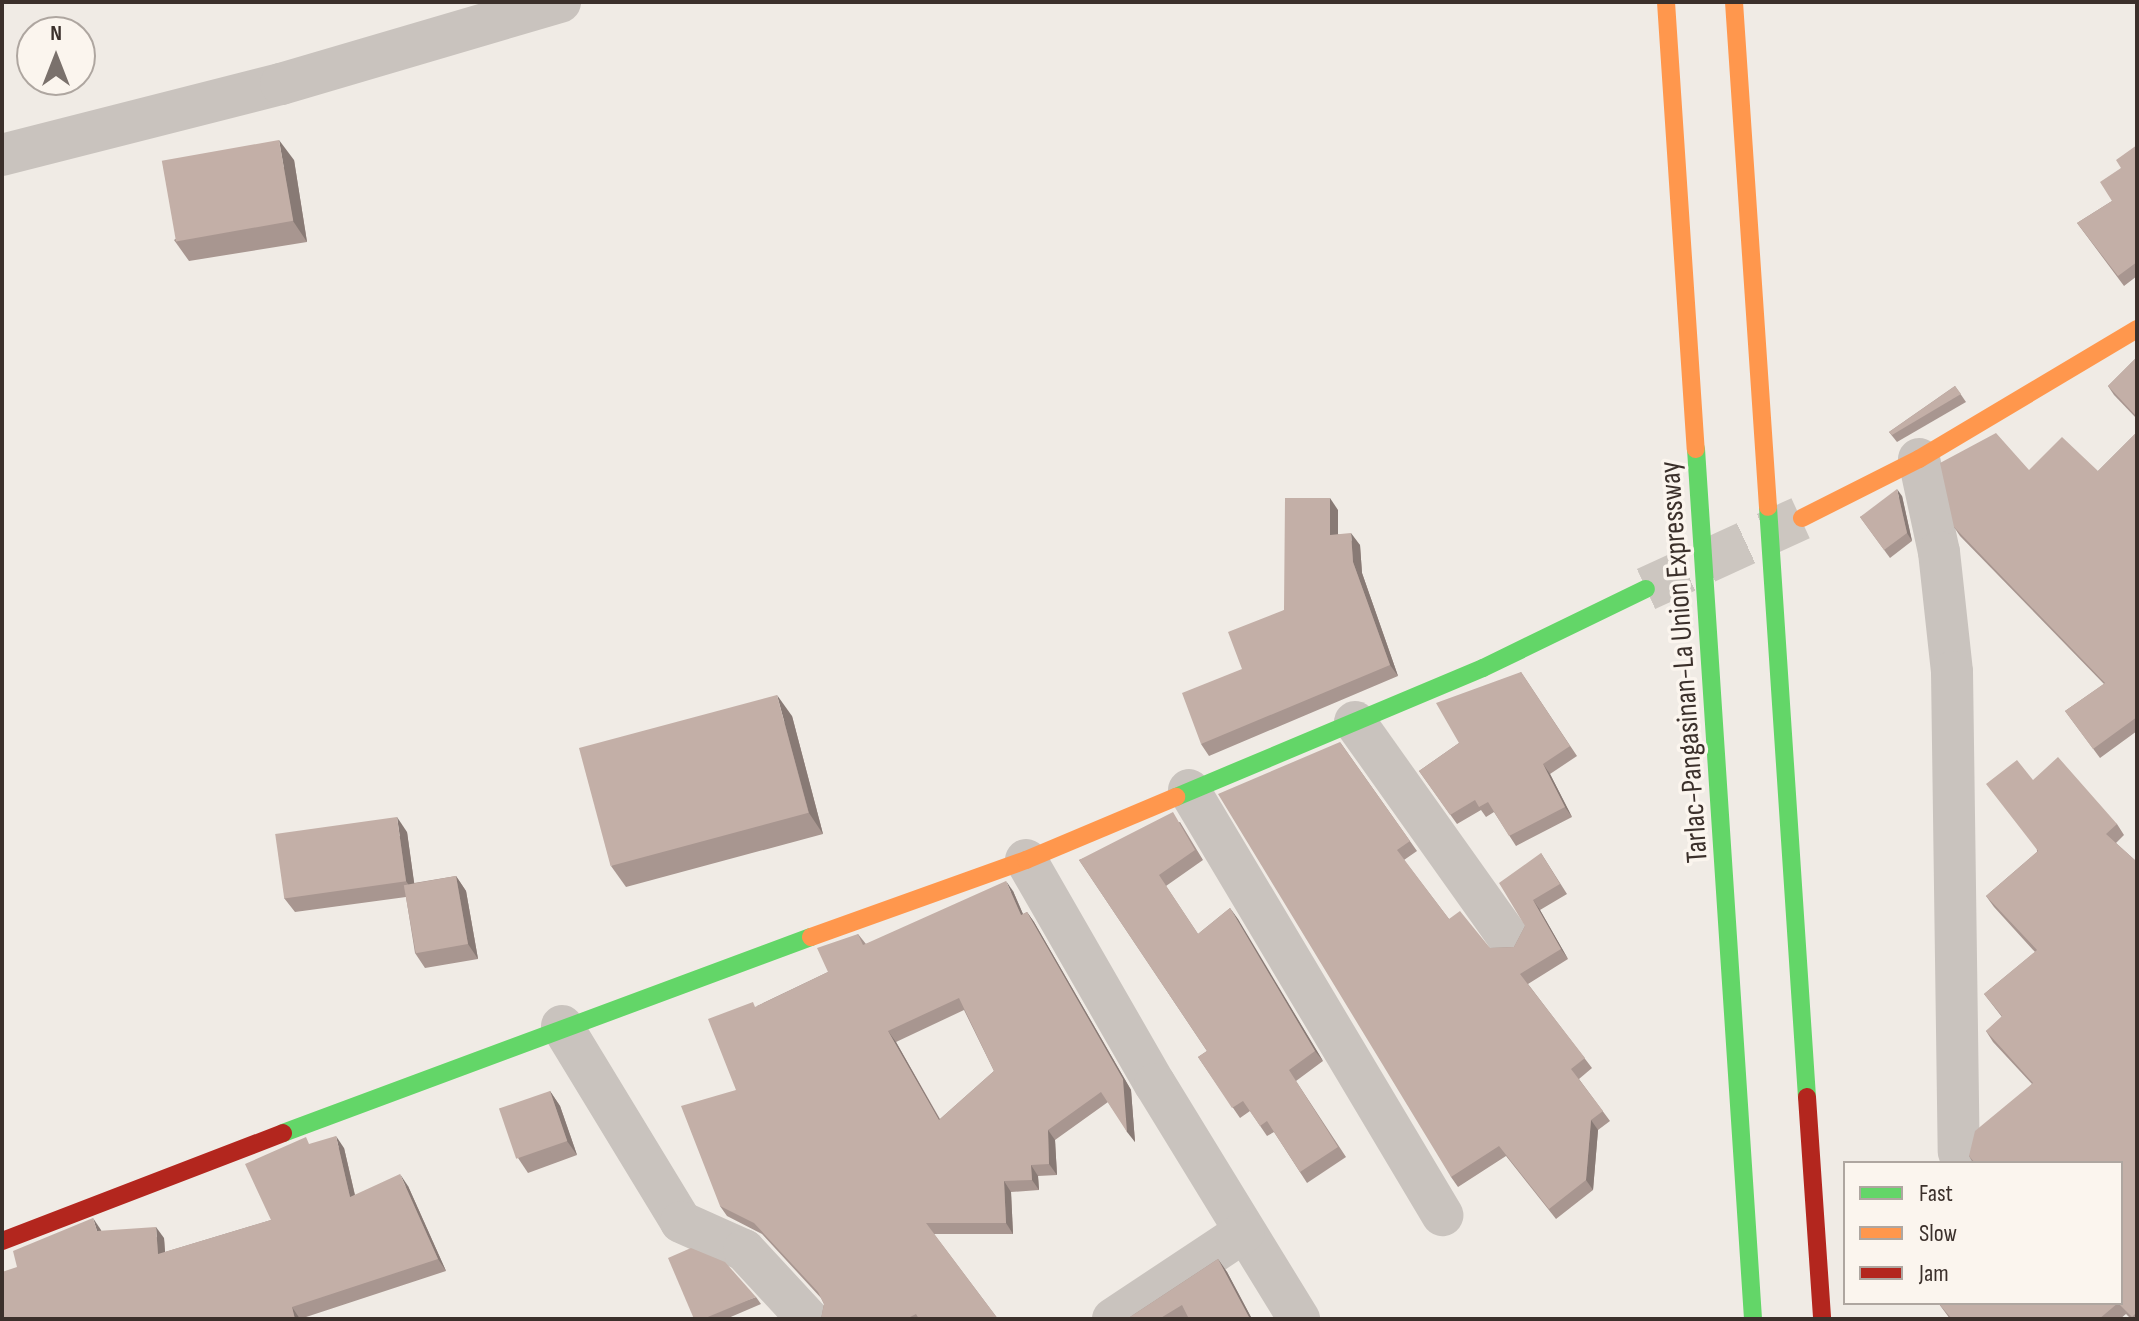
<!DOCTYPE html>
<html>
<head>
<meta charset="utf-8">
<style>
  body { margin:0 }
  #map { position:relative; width:2139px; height:1321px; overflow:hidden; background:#f0ebe5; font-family:"Sofia Sans Condensed",sans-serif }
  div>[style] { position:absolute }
  .secondary-tunnel>* { height:44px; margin-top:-22px; transform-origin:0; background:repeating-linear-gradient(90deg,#ccc6c0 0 44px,transparent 0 66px) }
  .street>* { height:42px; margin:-21px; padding:0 21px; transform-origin:21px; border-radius:21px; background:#c9c3be }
  .fast>* { height:18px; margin:-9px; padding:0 9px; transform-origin:9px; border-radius:9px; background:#63d668 }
  .slow>* { height:18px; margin:-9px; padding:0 9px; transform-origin:9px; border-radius:9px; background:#ff974d }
  .jam>* { height:18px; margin:-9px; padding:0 9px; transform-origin:9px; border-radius:9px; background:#b3261e }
  .wall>* { inset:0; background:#a89690 }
  .shaded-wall>* { inset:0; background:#887a75 }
  .building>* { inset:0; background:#c3afa7; transform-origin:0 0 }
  span { translate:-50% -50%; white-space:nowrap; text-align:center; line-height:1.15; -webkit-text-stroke:7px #fbf5ee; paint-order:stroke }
  .street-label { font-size:30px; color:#3b302b }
  .frame { position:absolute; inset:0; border:4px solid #3b302b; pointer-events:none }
  .legend { position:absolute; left:1843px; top:1161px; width:280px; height:144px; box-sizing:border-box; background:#fbf5ee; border:2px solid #aea6a0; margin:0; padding:10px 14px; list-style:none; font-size:24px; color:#3b302b }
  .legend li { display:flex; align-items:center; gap:16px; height:40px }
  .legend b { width:40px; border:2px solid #aea6a0 }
  .north { position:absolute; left:16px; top:16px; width:80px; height:80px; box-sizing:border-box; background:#fbf5ee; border:2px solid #aea6a0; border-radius:50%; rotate:0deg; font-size:22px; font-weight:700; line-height:32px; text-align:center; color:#3b302b }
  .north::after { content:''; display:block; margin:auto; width:28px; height:36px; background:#7a716c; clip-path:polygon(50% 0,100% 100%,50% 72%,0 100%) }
</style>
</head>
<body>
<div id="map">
  <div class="secondary-tunnel">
    <div style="left:1646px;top:589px;width:170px;rotate:-24.6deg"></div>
  </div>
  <div class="street">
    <div style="left:2px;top:155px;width:288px;rotate:-14.3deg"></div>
    <div style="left:281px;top:84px;width:291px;rotate:-16.4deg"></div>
    <div style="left:1919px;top:459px;width:95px;rotate:77.9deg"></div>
    <div style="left:1939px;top:552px;width:121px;rotate:83.8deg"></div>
    <div style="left:1952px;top:672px;width:480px;rotate:89.2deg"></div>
    <div style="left:1355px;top:722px;width:264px;rotate:54.6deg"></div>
    <div style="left:1189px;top:790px;width:495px;rotate:59.2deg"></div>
    <div style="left:1026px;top:860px;width:258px;rotate:60.1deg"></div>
    <div style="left:1155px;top:1084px;width:276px;rotate:58.5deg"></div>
    <div style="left:562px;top:1026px;width:229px;rotate:58.7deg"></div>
    <div style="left:681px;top:1222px;width:69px;rotate:24deg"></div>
    <div style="left:744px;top:1250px;width:94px;rotate:47.2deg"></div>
    <div style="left:1113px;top:1319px;width:157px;rotate:-33.6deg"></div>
  </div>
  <div class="fast">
    <div style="left:1696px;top:449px;width:872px;rotate:86.25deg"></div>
    <div style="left:1768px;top:507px;width:591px;rotate:86.22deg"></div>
    <div style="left:1176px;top:797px;width:333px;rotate:-22.8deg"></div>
    <div style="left:1483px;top:668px;width:181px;rotate:-25.9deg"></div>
    <div style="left:283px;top:1133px;width:563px;rotate:-20.37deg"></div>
  </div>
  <div class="slow">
    <div style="left:1666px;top:2px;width:448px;rotate:86.2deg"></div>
    <div style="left:1734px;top:2px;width:506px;rotate:86.15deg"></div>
    <div style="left:1802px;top:518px;width:131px;rotate:-26.8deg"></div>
    <div style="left:1919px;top:459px;width:254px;rotate:-30.8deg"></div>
    <div style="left:811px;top:937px;width:228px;rotate:-19.7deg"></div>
    <div style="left:1026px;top:860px;width:163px;rotate:-22.8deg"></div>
  </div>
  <div class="jam">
    <div style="left:1807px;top:1097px;width:223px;rotate:86.1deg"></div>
    <div style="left:2px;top:1241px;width:301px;rotate:-21deg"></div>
  </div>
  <div class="wall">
    <div style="clip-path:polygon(2137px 145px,2137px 276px,2124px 286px,2077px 223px,2112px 201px,2121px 168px)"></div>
    <div style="clip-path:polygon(294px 160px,307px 242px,189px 261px,174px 240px)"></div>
    <div style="clip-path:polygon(2137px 357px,2137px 419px,2114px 395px,2108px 386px)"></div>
    <div style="clip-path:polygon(1955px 386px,1966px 402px,1897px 442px,1889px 432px)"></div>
    <div style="clip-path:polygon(2137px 432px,2137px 731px,2100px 758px,2065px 711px,2104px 684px,1960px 536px,1954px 527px,2029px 470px,2098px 471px)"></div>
    <div style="clip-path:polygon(1902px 496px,1912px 541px,1890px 558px,1860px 517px)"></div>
    <div style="clip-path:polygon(1338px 510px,1338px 534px,1360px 545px,1362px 573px,1398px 676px,1209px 756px,1201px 744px,1284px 610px)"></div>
    <div style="clip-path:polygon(1521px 672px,1577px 756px,1550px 774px,1572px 817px,1516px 846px,1494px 812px,1486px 817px,1481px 810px,1457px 824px,1419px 771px,1459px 743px)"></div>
    <div style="clip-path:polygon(792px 716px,823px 834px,626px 887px,611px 866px)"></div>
    <div style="clip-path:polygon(1340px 742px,1417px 851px,1404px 860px,1449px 919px,1490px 948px,1514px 947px,1525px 926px,1541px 853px,1567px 894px,1540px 910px,1568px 959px,1528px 984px,1592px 1068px,1579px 1079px,1610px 1121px,1598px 1130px,1593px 1190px,1556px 1219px,1506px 1156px,1458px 1187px,1451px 1177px)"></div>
    <div style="clip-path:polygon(2033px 780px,2117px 824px,2124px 835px,2116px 843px,2137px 862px,2137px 1319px,2131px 1319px,2126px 1314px,2120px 1319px,1950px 1319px,1939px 1304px,2121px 1163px,1973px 1163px,1969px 1156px,2032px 1084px,1993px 1042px,1986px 1031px,2002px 1017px,1984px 994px,2035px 952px,1994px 907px,1986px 896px,2037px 852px)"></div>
    <div style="clip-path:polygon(1180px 822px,1203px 860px,1166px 886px,1198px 934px,1230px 908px,1323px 1061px,1296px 1081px,1346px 1157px,1307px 1183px,1274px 1132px,1267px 1136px,1250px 1111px,1240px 1118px,1198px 1057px,1207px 1051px,1079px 860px)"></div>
    <div style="clip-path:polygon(407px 832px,414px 883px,456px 876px,466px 891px,478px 959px,425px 968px,415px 953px,406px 897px,295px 912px,284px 898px)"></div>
    <div style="clip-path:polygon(evenodd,1013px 891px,1023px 914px,1027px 912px,1034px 922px,1131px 1090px,1135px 1142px,1108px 1102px,1055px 1140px,1057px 1175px,1038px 1176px,1039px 1190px,1011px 1192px,1013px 1234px,934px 1234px,998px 1319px,821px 1319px,824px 1304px,821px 1298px,762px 1234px,727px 1216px,720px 1206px,736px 1090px,757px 1006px,828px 972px,858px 934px,866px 944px,1013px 891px,964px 1010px,994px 1071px,940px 1119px,896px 1042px,964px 1010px)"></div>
    <div style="clip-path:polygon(550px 1091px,560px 1106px,577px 1155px,528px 1173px,518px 1158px)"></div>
    <div style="clip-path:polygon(311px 1144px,344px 1148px,355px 1195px,408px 1186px,446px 1271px,300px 1319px,17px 1267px,101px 1231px,164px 1238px,165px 1252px,271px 1220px)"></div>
    <div style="clip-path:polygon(1218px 1259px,1227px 1272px,1252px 1319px,1127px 1319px)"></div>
    <div style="clip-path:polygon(756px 1297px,761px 1304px,726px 1319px,694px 1319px)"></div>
  </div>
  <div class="shaded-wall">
    <div style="clip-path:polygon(279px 140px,294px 160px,307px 242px,293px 221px)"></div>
    <div style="clip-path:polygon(1897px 489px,1902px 496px,1912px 541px,1907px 533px)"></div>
    <div style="clip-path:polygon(1330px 498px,1338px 510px,1338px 547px,1330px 535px)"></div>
    <div style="clip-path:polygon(1351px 533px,1360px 545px,1362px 573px,1398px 676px,1390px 665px,1353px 562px)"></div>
    <div style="clip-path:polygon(777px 695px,792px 716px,823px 834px,809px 813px)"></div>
    <div style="clip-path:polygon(1543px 764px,1550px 774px,1572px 817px,1565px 807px)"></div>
    <div style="clip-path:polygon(397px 817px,407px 832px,416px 896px,406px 881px)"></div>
    <div style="clip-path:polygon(456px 876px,466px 891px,478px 959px,468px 944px)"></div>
    <div style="clip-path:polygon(1006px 881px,1013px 891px,1028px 926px,1021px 915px)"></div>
    <div style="clip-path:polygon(1533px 900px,1540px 910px,1568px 959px,1561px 949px)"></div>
    <div style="clip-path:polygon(1230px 908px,1238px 919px,1323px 1061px,1315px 1051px)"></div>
    <div style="clip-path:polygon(1027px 912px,1034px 922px,1131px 1090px,1135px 1142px,1127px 1132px)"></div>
    <div style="clip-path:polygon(888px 1031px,896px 1042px,946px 1131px,939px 1120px)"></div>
    <div style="clip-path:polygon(550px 1091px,560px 1106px,577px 1155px,567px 1141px)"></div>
    <div style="clip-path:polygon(1591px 1120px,1598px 1130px,1593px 1190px,1586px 1180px)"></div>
    <div style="clip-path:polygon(1048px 1130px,1055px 1140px,1057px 1175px,1049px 1164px)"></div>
    <div style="clip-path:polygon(336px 1136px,344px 1148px,358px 1209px,350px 1197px)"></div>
    <div style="clip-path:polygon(1031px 1165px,1038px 1176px,1039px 1190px,1032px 1180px)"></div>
    <div style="clip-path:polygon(400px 1174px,408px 1186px,446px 1271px,438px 1259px)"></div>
    <div style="clip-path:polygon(1004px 1181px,1011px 1192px,1013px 1234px,1006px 1223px)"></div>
    <div style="clip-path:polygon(93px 1218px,101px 1230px,105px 1242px,97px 1231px)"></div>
    <div style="clip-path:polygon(156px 1227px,164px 1238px,166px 1266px,158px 1254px)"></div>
    <div style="clip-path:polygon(1218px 1259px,1227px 1272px,1252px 1319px,1250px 1319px)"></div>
    <div style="clip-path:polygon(292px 1307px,300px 1319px,295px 1319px)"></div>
  </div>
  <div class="building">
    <div style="left:279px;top:140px;width:82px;height:119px;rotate:80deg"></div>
    <div style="clip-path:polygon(2137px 145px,2137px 262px,2118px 276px,2077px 223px,2112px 201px,2100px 182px,2121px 168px,2116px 160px)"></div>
    <div style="clip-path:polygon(2137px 357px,2137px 417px,2108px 386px)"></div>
    <div style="clip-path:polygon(1955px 386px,1961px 394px,1892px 435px,1889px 432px)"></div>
    <div style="clip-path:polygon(2137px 432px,2137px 717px,2093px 749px,2065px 711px,2105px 683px,1954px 527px,1940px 463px,1996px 433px,2029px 470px,2062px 437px,2098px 471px)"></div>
    <div style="clip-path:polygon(1897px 489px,1907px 533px,1884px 550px,1860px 517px)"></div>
    <div style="clip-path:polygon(1285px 498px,1330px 498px,1330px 535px,1351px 533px,1353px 562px,1390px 665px,1201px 744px,1182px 693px,1242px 669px,1228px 632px,1284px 610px)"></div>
    <div style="clip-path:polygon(1521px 672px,1570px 746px,1543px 764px,1565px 807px,1509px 836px,1488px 802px,1479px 807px,1475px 800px,1450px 815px,1419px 771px,1459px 743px,1436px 703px)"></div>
    <div style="left:777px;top:695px;width:122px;height:205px;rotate:75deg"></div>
    <div style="clip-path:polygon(1340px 742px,1410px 841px,1397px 850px,1449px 919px,1460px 911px,1490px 948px,1514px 947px,1525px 926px,1499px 883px,1541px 853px,1560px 884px,1533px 900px,1561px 949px,1520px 974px,1585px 1058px,1571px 1069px,1603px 1111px,1591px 1120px,1586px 1180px,1549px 1209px,1499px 1146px,1451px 1177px,1218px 794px)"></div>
    <div style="clip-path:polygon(2058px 757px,2117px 824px,2106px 834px,2137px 862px,2137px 1312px,2132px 1317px,2118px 1303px,2121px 1303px,2121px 1163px,1975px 1163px,1969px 1156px,1975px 1131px,2033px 1083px,1986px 1031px,2002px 1016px,1984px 994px,2037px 950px,1986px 896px,2038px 851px,1986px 784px,2017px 760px,2033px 780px)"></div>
    <div style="clip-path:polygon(1173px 812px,1195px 850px,1159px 875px,1198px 934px,1230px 908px,1315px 1051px,1289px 1070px,1338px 1147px,1300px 1172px,1267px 1121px,1260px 1126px,1243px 1101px,1232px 1108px,1198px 1057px,1207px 1051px,1079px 860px)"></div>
    <div style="left:397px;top:817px;width:65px;height:123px;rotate:82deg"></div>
    <div style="left:456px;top:876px;width:69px;height:53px;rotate:80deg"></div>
    <div style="clip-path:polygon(evenodd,1006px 881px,1021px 915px,1027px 912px,1123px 1079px,1127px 1132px,1101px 1092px,1048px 1130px,1049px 1164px,1031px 1165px,1032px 1180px,1004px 1181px,1006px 1223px,926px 1223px,998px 1319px,919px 1319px,916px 1314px,906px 1319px,821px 1319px,824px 1304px,818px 1292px,754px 1223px,720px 1206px,681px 1106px,736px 1090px,708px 1019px,753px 1002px,755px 1007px,828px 972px,817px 948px,858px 934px,863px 945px,1006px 881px,959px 998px,994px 1071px,939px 1120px,888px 1031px,959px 998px)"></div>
    <div style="left:550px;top:1091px;width:53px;height:54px;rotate:71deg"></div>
    <div style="clip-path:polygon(336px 1136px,350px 1197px,400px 1174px,438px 1259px,292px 1307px,295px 1319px,2px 1319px,2px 1272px,17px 1267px,13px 1251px,93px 1218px,97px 1231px,156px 1227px,158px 1254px,271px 1220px,245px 1164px,306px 1137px,309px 1144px)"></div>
    <div style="clip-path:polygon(691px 1248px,725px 1262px,756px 1297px,703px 1319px,694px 1319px,668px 1258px)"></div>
    <div style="clip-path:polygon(1218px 1259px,1250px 1319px,1189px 1319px,1182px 1305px,1159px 1319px,1127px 1319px)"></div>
    <div style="clip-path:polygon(1940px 1303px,2118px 1303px,2099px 1319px,1952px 1319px,1939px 1304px)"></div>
  </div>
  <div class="street-label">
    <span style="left:1684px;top:662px;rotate:-94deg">Tarlac-Pangasinan-La Union Expressway</span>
  </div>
  <div class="frame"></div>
  <ul class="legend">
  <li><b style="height:10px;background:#63d668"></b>Fast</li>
  <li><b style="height:10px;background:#ff974d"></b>Slow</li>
  <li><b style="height:10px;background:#b3261e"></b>Jam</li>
  </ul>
  <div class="north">N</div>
</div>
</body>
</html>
